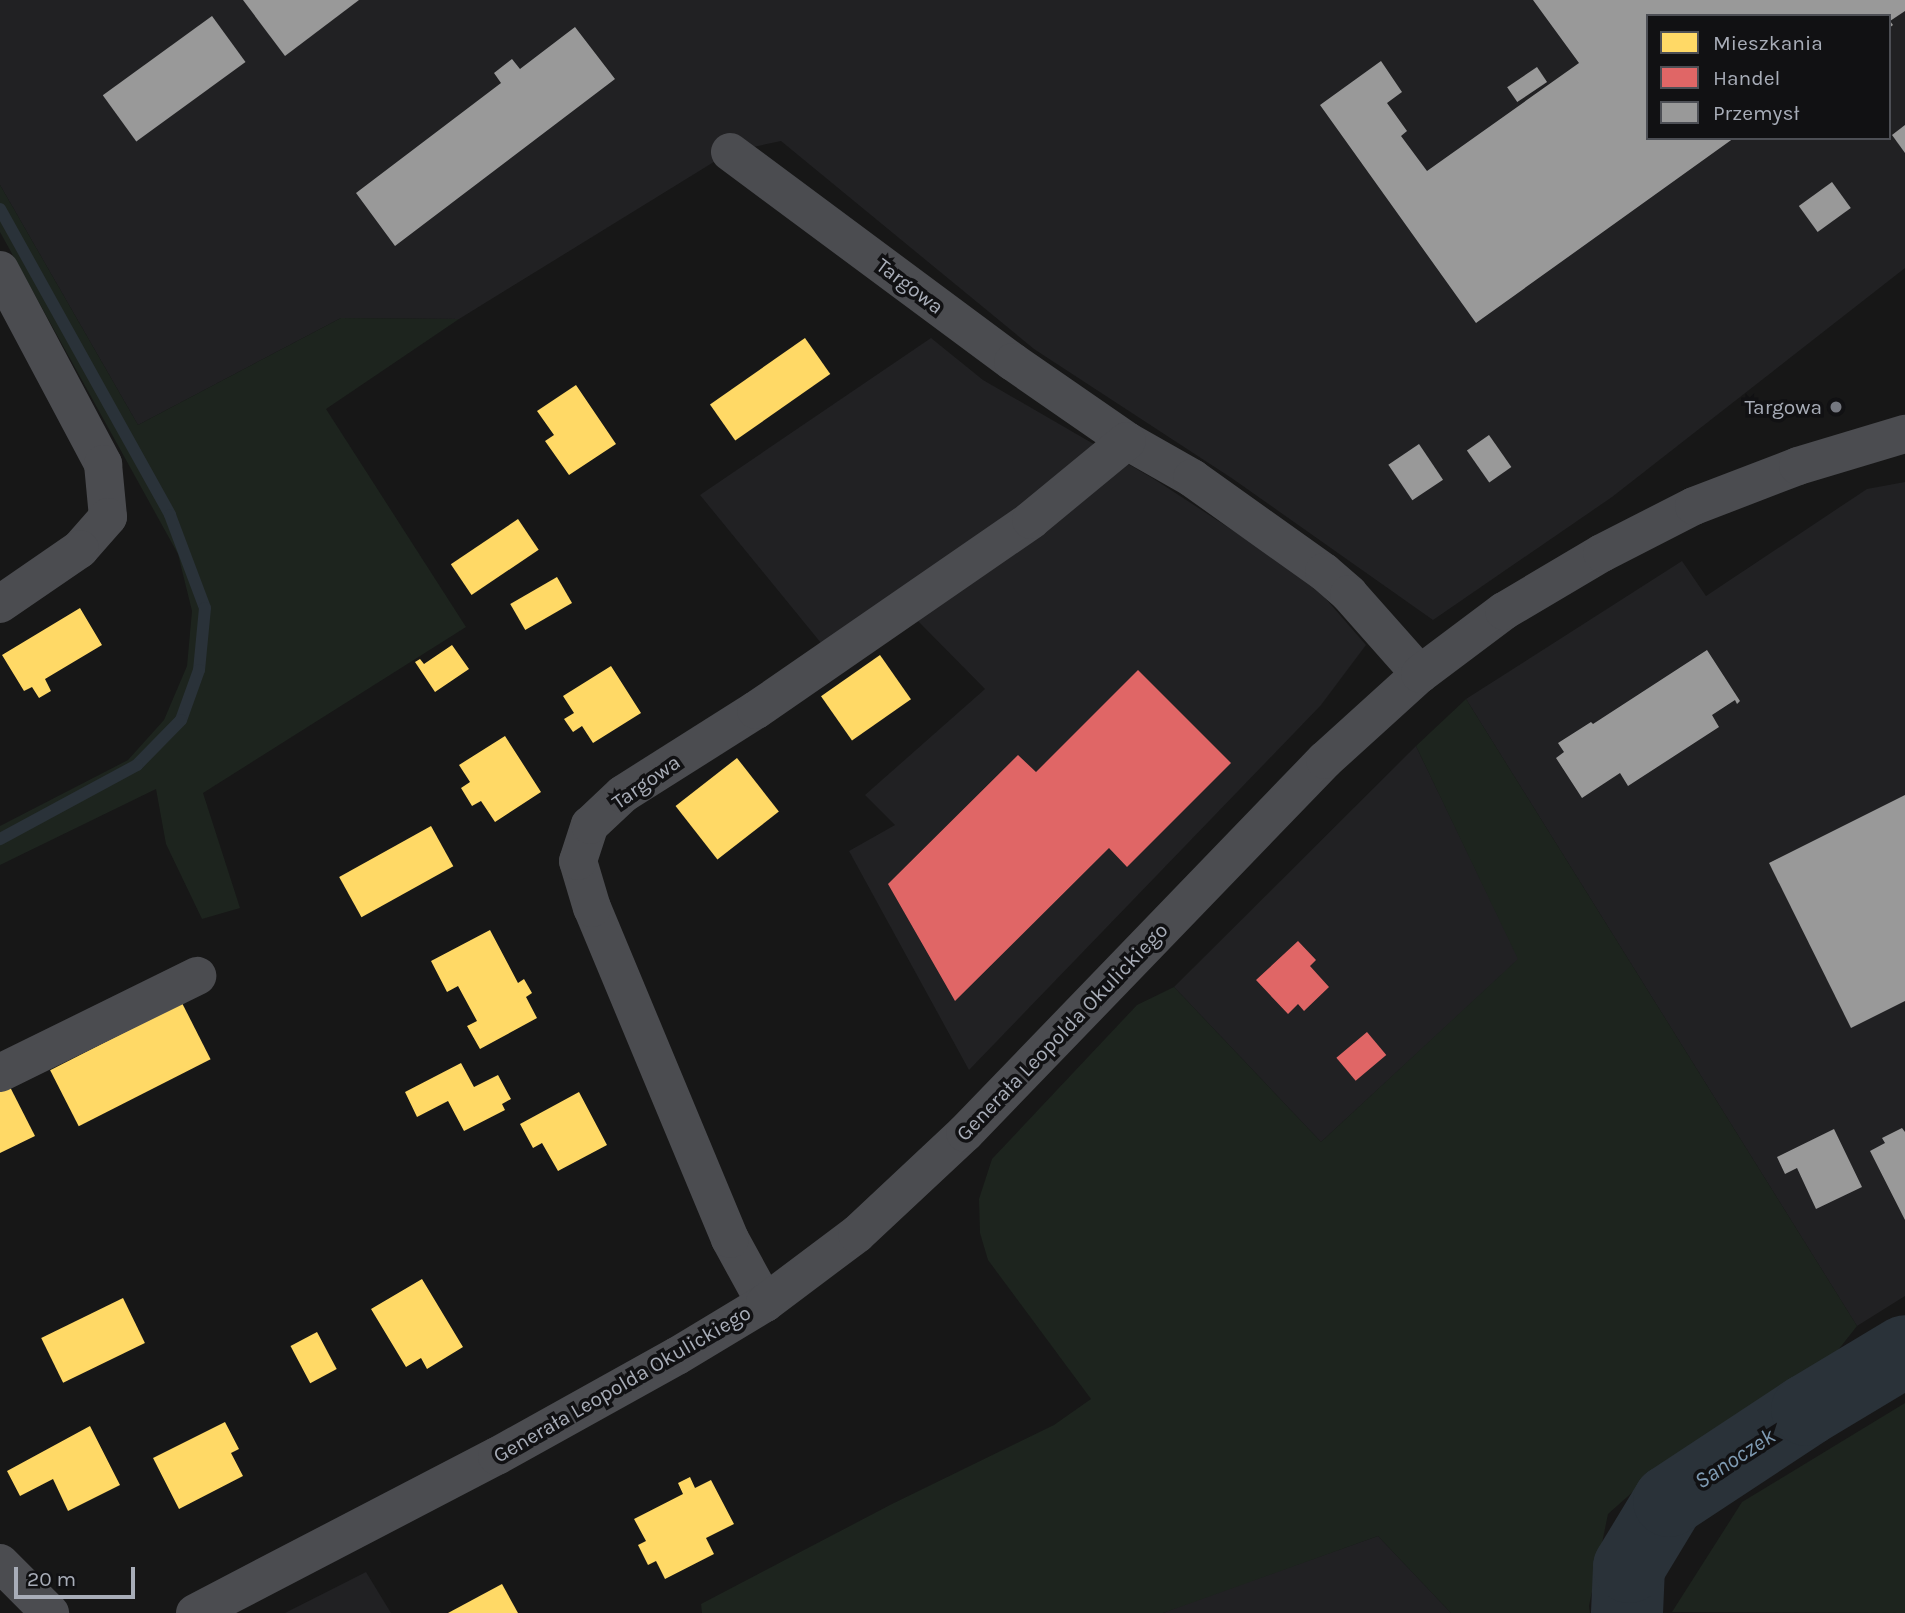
<!DOCTYPE html>
<html>
<head>
<meta charset="utf-8">
<style>
  body { margin:0 }
  #map { position:relative; width:1905px; height:1613px; overflow:hidden; background:#171717; font-family:Karla,sans-serif }
  div>[style] { position:absolute }
  .built>* { inset:0; background:#212123 }
  .green>* { inset:0; background:#1d241e }
  .homes>* { inset:0; background:#ffd966; transform-origin:0 0 }
  .shops>* { inset:0; background:#e06666; transform-origin:0 0 }
  .industry>* { inset:0; background:#999; transform-origin:0 0 }
  .stream>* { height:12px; margin:-6px; padding:0 6px; transform-origin:6px; border-radius:6px; background:#2a3239 }
  .river>* { height:72px; margin:-36px; padding:0 36px; transform-origin:36px; border-radius:36px; background:#2a3239 }
  .minor>* { height:38px; margin:-19px; padding:0 19px; transform-origin:19px; border-radius:19px; background:#4b4c50 }
  .dots>* { width:19px; height:19px; translate:-50% -50%; box-sizing:border-box; border:4px solid #111113; border-radius:50% }
  span { translate:-50% -50%; white-space:nowrap; text-align:center; line-height:1.15; -webkit-text-stroke:7px #111113; paint-order:stroke }
  .street-label { font-size:21px; color:#a8adb8 }
  .poi-label { font-size:21px; color:#a8adb8 }
  .right { translate:-100% -50%; text-align:right }
  .water-label { font-size:23px; color:#7f9bb3; font-style:italic }
  .legend { position:absolute; left:1646px; top:14px; width:245px; height:126px; box-sizing:border-box; background:#111113; border:2px solid #4d4f55; margin:0; padding:9px 12px; list-style:none; font-size:21px; color:#a8adb8 }
  .legend li { display:flex; align-items:center; gap:14px; height:35px }
  .legend b { width:35px; border:2px solid #4d4f55 }
  .scale { position:absolute; left:14px; top:1567px; width:121px; height:32px; box-sizing:border-box; border:4px solid #a8adb8; border-top:0; padding-left:9px; font-size:21px; line-height:24px; white-space:nowrap; color:#a8adb8; -webkit-text-stroke:5px #111113; paint-order:stroke }
</style>
</head>
<body>
<div id="map">
  <div class="built">
    <div style="clip-path:polygon(evenodd,0 0,1905px 0,1905px 268px,1612px 497px,1433px 620px,1233px 479px,1034px 349px,781px 141px,730px 152px,459px 319px,341px 318px,138px 425px,0 185px,0 0,1648px 16px,1889px 16px,1889px 138px,1648px 138px,1648px 16px)"></div>
    <div style="clip-path:polygon(931px 338px,983px 380px,1154px 479px,1269px 554px,1299px 568px,1366px 645px,1321px 705px,969px 1070px,849px 851px,895px 825px,865px 795px,985px 689px,915px 618px,821px 643px,700px 495px)"></div>
    <div style="clip-path:polygon(1905px 482px,1905px 1296px,1857px 1326px,1466px 699px,1682px 561px,1706px 596px,1867px 489px)"></div>
    <div style="clip-path:polygon(1416px 746px,1519px 959px,1321px 1142px,1174px 987px)"></div>
    <div style="clip-path:polygon(1378px 1536px,1451px 1613px,1163px 1613px,1190px 1602px)"></div>
    <div style="clip-path:polygon(366px 1572px,391px 1613px,285px 1613px)"></div>
  </div>
  <div class="green">
    <div style="clip-path:polygon(0 185px,138px 425px,341px 318px,459px 319px,326px 409px,466px 627px,203px 793px,240px 908px,202px 919px,166px 844px,156px 789px,0 865px,0 826px,128px 760px,164px 720px,187px 666px,192px 611px,178px 554px,0 232px)"></div>
    <div style="clip-path:polygon(1466px 699px,1857px 1326px,1831px 1359px,1663px 1465px,1608px 1514px,1589px 1606px,1590px 1613px,1451px 1613px,1378px 1536px,1163px 1613px,702px 1613px,701px 1604px,892px 1504px,1054px 1425px,1091px 1399px,988px 1260px,980px 1233px,979px 1199px,992px 1159px,1137px 1005px,1174px 987px,1321px 1142px,1518px 959px,1416px 746px)"></div>
    <div style="clip-path:polygon(1905px 1403px,1905px 1613px,1672px 1612px,1742px 1502px)"></div>
  </div>
  <div class="homes">
    <div style="left:805px;top:338px;width:44px;height:116px;rotate:55deg"></div>
    <div style="clip-path:polygon(576px 385px,616px 444px,569px 475px,545px 441px,554px 435px,537px 411px)"></div>
    <div style="left:518px;top:519px;width:37px;height:81px;rotate:56deg"></div>
    <div style="left:557px;top:577px;width:30px;height:54px;rotate:60deg"></div>
    <div style="clip-path:polygon(80px 608px,102px 645px,45px 679px,51px 691px,39px 698px,32px 687px,24px 691px,2px 655px)"></div>
    <div style="clip-path:polygon(452px 645px,469px 669px,435px 692px,415px 662px,420px 659px,424px 664px)"></div>
    <div style="left:880px;top:655px;width:54px;height:72px;rotate:55deg"></div>
    <div style="clip-path:polygon(611px 666px,641px 713px,593px 743px,582px 726px,573px 732px,564px 719px,574px 713px,563px 696px)"></div>
    <div style="clip-path:polygon(505px 736px,541px 792px,495px 822px,481px 801px,472px 806px,461px 788px,470px 782px,459px 765px)"></div>
    <div style="left:737px;top:758px;width:68px;height:78px;rotate:52deg"></div>
    <div style="left:431px;top:826px;width:46px;height:105px;rotate:61deg"></div>
    <div style="clip-path:polygon(490px 930px,518px 983px,524px 979px,532px 993px,526px 997px,537px 1018px,480px 1049px,467px 1026px,477px 1021px,458px 986px,447px 992px,431px 961px)"></div>
    <div style="left:182px;top:1003px;width:63px;height:148px;rotate:63deg"></div>
    <div style="clip-path:polygon(461px 1063px,474px 1087px,498px 1075px,511px 1099px,502px 1104px,505px 1110px,464px 1131px,448px 1101px,417px 1117px,405px 1092px)"></div>
    <div style="clip-path:polygon(9px 1085px,35px 1136px,0 1153px,0 1089px)"></div>
    <div style="clip-path:polygon(579px 1092px,607px 1145px,558px 1171px,542px 1143px,533px 1148px,520px 1124px)"></div>
    <div style="clip-path:polygon(422px 1279px,463px 1347px,427px 1369px,421px 1358px,406px 1367px,371px 1309px)"></div>
    <div style="left:123px;top:1298px;width:50px;height:91px;rotate:64deg"></div>
    <div style="left:317px;top:1332px;width:42px;height:30px;rotate:62deg"></div>
    <div style="clip-path:polygon(225px 1422px,239px 1449px,231px 1453px,243px 1476px,179px 1509px,153px 1458px)"></div>
    <div style="clip-path:polygon(90px 1426px,120px 1485px,68px 1511px,53px 1479px,20px 1496px,7px 1471px)"></div>
    <div style="clip-path:polygon(690px 1477px,695px 1488px,711px 1480px,734px 1524px,706px 1538px,714px 1554px,665px 1579px,656px 1561px,648px 1565px,638px 1545px,646px 1541px,634px 1519px,683px 1494px,678px 1483px)"></div>
    <div style="clip-path:polygon(502px 1584px,518px 1613px,448px 1613px)"></div>
  </div>
  <div class="shops">
    <div style="clip-path:polygon(1138px 670px,1231px 763px,1127px 867px,1109px 848px,955px 1001px,888px 884px,1018px 755px,1036px 772px)"></div>
    <div style="clip-path:polygon(1298px 941px,1316px 960px,1310px 966px,1329px 987px,1304px 1011px,1298px 1004px,1288px 1014px,1256px 980px)"></div>
    <div style="left:1367px;top:1032px;width:30px;height:40px;rotate:50deg"></div>
  </div>
  <div class="industry">
    <div style="clip-path:polygon(243px 0,359px 0,285px 56px)"></div>
    <div style="clip-path:polygon(1533px 0,1905px 0,1905px 11px,1890px 21px,1893px 25px,1889px 28px,1889px 16px,1648px 16px,1648px 138px,1734px 138px,1476px 323px,1320px 105px,1381px 61px,1402px 92px,1387px 103px,1407px 131px,1401px 136px,1427px 171px,1579px 63px)"></div>
    <div style="left:212px;top:16px;width:57px;height:135px;rotate:54deg"></div>
    <div style="clip-path:polygon(575px 27px,615px 79px,395px 246px,356px 193px,501px 83px,494px 73px,512px 59px,520px 69px)"></div>
    <div style="left:1537px;top:67px;width:18px;height:36px;rotate:56deg"></div>
    <div style="clip-path:polygon(1905px 125px,1905px 153px,1892px 135px)"></div>
    <div style="left:1832px;top:182px;width:32px;height:41px;rotate:54deg"></div>
    <div style="left:1489px;top:435px;width:39px;height:27px;rotate:55deg"></div>
    <div style="left:1419px;top:444px;width:43px;height:37px;rotate:56deg"></div>
    <div style="clip-path:polygon(1707px 650px,1740px 701px,1737px 704px,1735px 700px,1712px 715px,1719px 727px,1628px 786px,1620px 773px,1582px 798px,1556px 758px,1564px 752px,1558px 743px,1591px 722px,1593px 724px)"></div>
    <div style="clip-path:polygon(1905px 795px,1905px 1001px,1851px 1028px,1769px 863px)"></div>
    <div style="clip-path:polygon(1902px 1128px,1905px 1132px,1905px 1220px,1870px 1151px,1885px 1143px,1882px 1138px)"></div>
    <div style="clip-path:polygon(1834px 1129px,1862px 1187px,1816px 1209px,1797px 1168px,1785px 1174px,1777px 1157px)"></div>
  </div>
  <div class="stream">
    <div style="left:0;top:209px;width:350px;rotate:60.9deg"></div>
    <div style="left:170px;top:515px;width:99px;rotate:69.4deg"></div>
    <div style="left:205px;top:608px;width:62px;rotate:95.5deg"></div>
    <div style="left:199px;top:670px;width:53px;rotate:109.8deg"></div>
    <div style="left:181px;top:720px;width:63px;rotate:134.4deg"></div>
    <div style="left:137px;top:765px;width:156px;rotate:151.6deg"></div>
  </div>
  <div class="river">
    <div style="left:1627px;top:1613px;width:46px;rotate:-87.5deg"></div>
    <div style="left:1629px;top:1567px;width:77px;rotate:-58.8deg"></div>
    <div style="left:1669px;top:1501px;width:165px;rotate:-33.4deg"></div>
    <div style="left:1807px;top:1410px;width:114px;rotate:-31deg"></div>
  </div>
  <div class="minor">
    <div style="left:730px;top:152px;width:352px;rotate:36.6deg"></div>
    <div style="left:1013px;top:362px;width:139px;rotate:34.7deg"></div>
    <div style="left:1127px;top:441px;width:75px;rotate:29.6deg"></div>
    <div style="left:1192px;top:478px;width:162px;rotate:35.5deg"></div>
    <div style="left:1324px;top:572px;width:33px;rotate:41deg"></div>
    <div style="left:1349px;top:594px;width:107px;rotate:48.4deg"></div>
    <div style="left:0;top:270px;width:220px;rotate:62deg"></div>
    <div style="left:103px;top:464px;width:53px;rotate:84.6deg"></div>
    <div style="left:108px;top:517px;width:43px;rotate:131.2deg"></div>
    <div style="left:80px;top:549px;width:97px;rotate:145.5deg"></div>
    <div style="left:0;top:1073px;width:220px;rotate:-26.2deg"></div>
    <div style="left:765px;top:1303px;width:73px;rotate:-118.7deg"></div>
    <div style="left:730px;top:1239px;width:359px;rotate:-112.6deg"></div>
    <div style="left:592px;top:908px;width:49px;rotate:-106.6deg"></div>
    <div style="left:578px;top:861px;width:38px;rotate:-72deg"></div>
    <div style="left:590px;top:825px;width:45px;rotate:-43.2deg"></div>
    <div style="left:623px;top:794px;width:157px;rotate:-32.3deg"></div>
    <div style="left:756px;top:710px;width:334px;rotate:-34.6deg"></div>
    <div style="left:1031px;top:520px;width:124px;rotate:-39.5deg"></div>
    <div style="left:0;top:1563px;width:71px;rotate:45deg"></div>
    <div style="left:195px;top:1613px;width:340px;rotate:-27.5deg"></div>
    <div style="left:497px;top:1456px;width:206px;rotate:-29.1deg"></div>
    <div style="left:677px;top:1356px;width:103px;rotate:-31.1deg"></div>
    <div style="left:765px;top:1303px;width:115px;rotate:-36.9deg"></div>
    <div style="left:857px;top:1234px;width:148px;rotate:-43.1deg"></div>
    <div style="left:965px;top:1133px;width:518px;rotate:-46.02deg"></div>
    <div style="left:1325px;top:760px;width:128px;rotate:-42.2deg"></div>
    <div style="left:1420px;top:674px;width:105px;rotate:-36.9deg"></div>
    <div style="left:1504px;top:611px;width:114px;rotate:-30.6deg"></div>
    <div style="left:1602px;top:553px;width:103px;rotate:-27.1deg"></div>
    <div style="left:1694px;top:506px;width:111px;rotate:-21deg"></div>
    <div style="left:1798px;top:466px;width:112px;rotate:-16.7deg"></div>
  </div>
  <div class="dots">
    <div style="left:1836px;top:407px;background:#757880"></div>
  </div>
  <div class="street-label">
    <span style="left:910px;top:286px;rotate:37deg">Targowa</span>
    <span style="left:646px;top:782px;rotate:-35deg">Targowa</span>
    <span style="left:1062px;top:1032px;rotate:-46deg">Generała Leopolda Okulickiego</span>
    <span style="left:622px;top:1384px;rotate:-30deg">Generała Leopolda Okulickiego</span>
  </div>
  <div class="poi-label">
    <span class="right" style="left:1822px;top:407px">Targowa</span>
  </div>
  <div class="water-label">
    <span style="left:1735px;top:1459px;rotate:-33deg">Sanoczek</span>
  </div>
  <ul class="legend">
  <li><b style="height:19px;background:#ffd966"></b>Mieszkania</li>
  <li><b style="height:19px;background:#e06666"></b>Handel</li>
  <li><b style="height:19px;background:#999"></b>Przemysł</li>
  </ul>
  <div class="scale">20 m</div>
</div>
</body>
</html>
